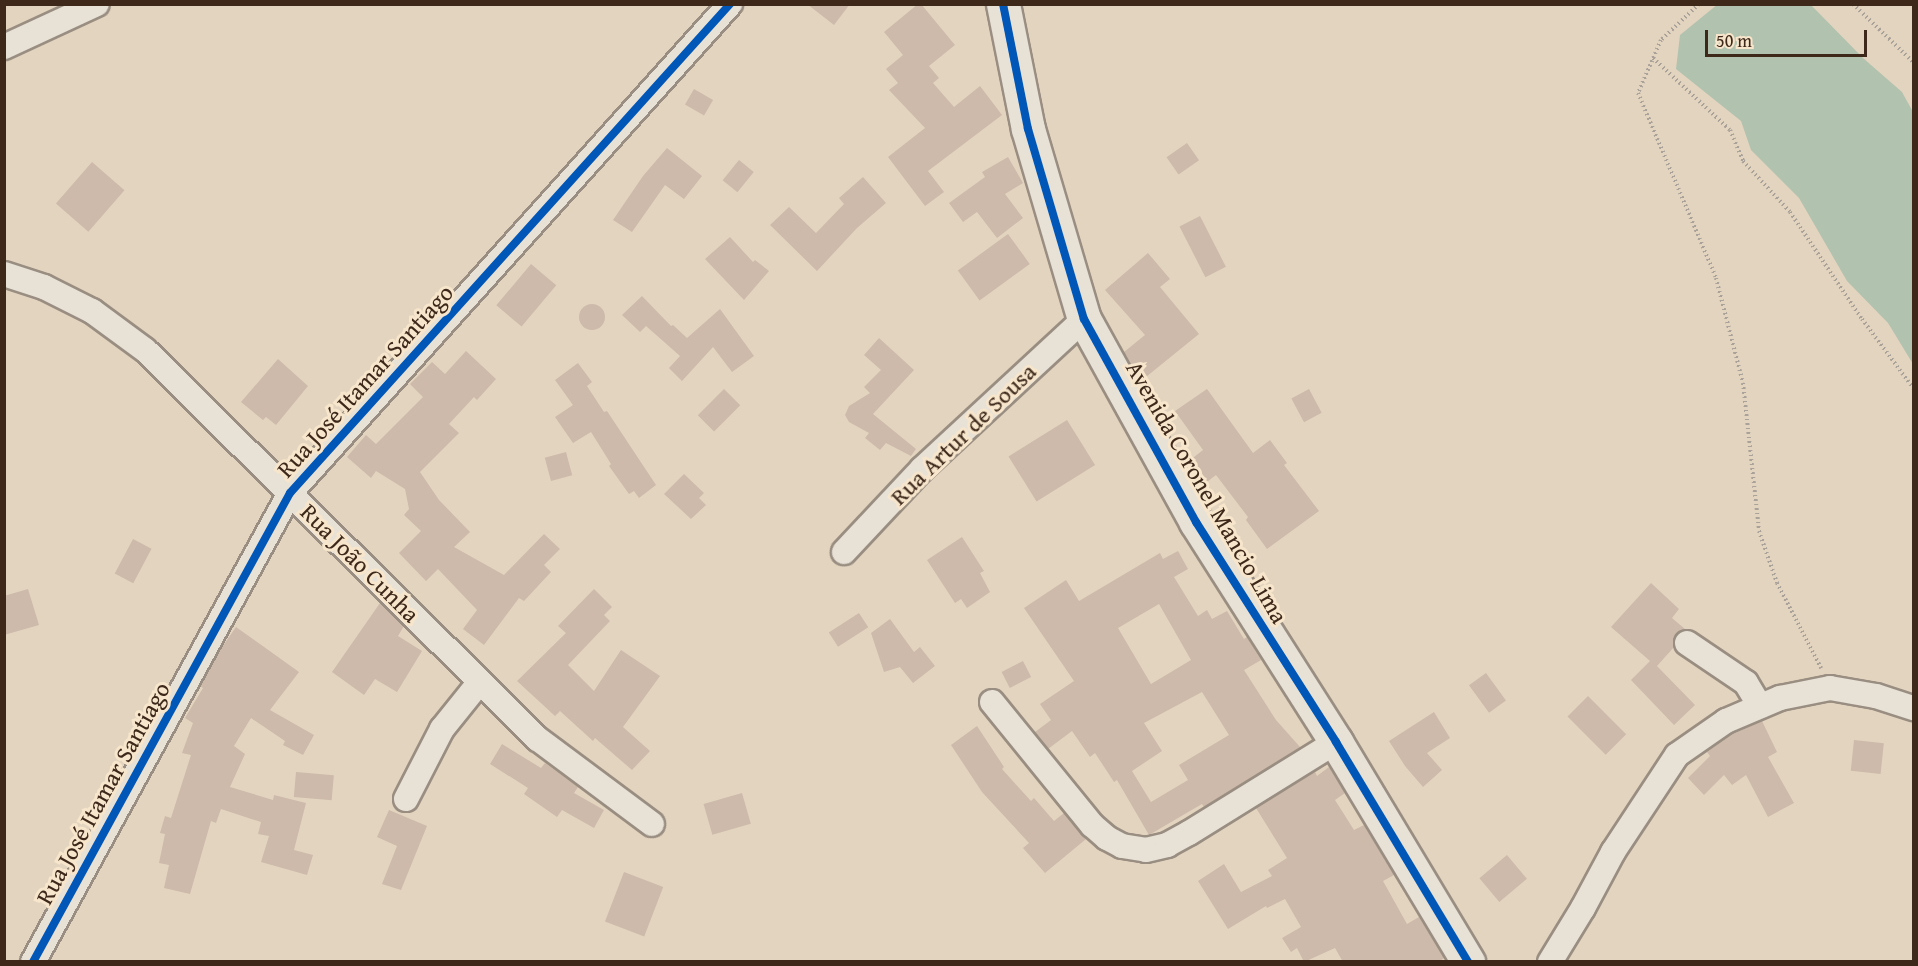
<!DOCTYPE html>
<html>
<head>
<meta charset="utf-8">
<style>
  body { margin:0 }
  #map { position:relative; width:1918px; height:966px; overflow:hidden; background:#e3d4bf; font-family:"Gentium Book Plus",serif }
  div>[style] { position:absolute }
  .water>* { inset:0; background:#b1c2af }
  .building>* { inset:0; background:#cdbaaa; transform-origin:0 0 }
  .round { border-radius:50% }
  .path>* { height:4px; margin-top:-2px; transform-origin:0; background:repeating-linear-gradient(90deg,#aaa299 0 1.5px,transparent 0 4.5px) }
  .roads { filter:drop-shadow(2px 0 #998e81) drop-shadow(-2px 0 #998e81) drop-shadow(0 2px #998e81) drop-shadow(0 -2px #998e81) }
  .street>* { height:24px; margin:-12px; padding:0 12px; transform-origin:12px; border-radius:12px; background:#e8e1d6 }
  .secondary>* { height:33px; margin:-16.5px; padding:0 16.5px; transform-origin:16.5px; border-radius:16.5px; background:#e8e1d6 }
  .cycleway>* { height:8px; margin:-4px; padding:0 4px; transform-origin:4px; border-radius:4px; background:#0057b8 }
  span { translate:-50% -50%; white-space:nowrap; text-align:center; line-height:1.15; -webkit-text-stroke:6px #f7e6cc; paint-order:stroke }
  .street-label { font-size:24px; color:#3d281a }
  .frame { position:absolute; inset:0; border:6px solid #3d281a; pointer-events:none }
  .scale { position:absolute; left:1705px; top:30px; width:162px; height:27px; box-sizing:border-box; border:3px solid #3d281a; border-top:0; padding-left:8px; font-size:18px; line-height:21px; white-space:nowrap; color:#3d281a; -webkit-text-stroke:4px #f7e6cc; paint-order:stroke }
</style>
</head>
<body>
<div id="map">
  <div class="water">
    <div style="clip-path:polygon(1718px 4px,1811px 5px,1863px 58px,1902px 92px,1913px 112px,1913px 364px,1888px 323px,1847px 281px,1799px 198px,1751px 150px,1741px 121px,1676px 69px,1680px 35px)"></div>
  </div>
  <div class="building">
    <div style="clip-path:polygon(807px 4px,850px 4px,834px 25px)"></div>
    <div style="clip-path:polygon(918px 4px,921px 4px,955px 45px,929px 66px,939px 78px,933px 83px,954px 107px,980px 86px,1002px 115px,928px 171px,944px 192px,925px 206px,888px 157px,925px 128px,889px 90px,898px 83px,886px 69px,903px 55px,884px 32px)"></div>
    <div style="left:694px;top:89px;width:22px;height:18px;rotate:30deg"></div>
    <div style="left:1187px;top:143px;width:21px;height:25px;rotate:55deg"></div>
    <div style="clip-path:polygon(667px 148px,702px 176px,684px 199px,665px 185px,632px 232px,613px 220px,643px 176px)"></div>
    <div style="clip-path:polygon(1008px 157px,1023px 183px,1005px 194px,1023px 218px,997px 238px,977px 212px,963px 222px,949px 203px,985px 177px,982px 172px)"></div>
    <div style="left:739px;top:160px;width:19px;height:26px;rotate:39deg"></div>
    <div style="left:92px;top:162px;width:43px;height:55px;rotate:41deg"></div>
    <div style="clip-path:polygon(863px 177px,886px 203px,857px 228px,817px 271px,770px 225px,789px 207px,816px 233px,844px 204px,839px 198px)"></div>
    <div style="left:1200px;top:216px;width:57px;height:23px;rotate:63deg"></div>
    <div style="left:1008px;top:234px;width:37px;height:62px;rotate:54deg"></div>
    <div style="clip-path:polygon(730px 237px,753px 262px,755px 260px,769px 271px,744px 300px,705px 259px)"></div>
    <div style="clip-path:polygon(1148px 253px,1170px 279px,1160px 287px,1199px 334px,1141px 381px,1124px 352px,1145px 335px,1105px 290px)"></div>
    <div style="left:531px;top:264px;width:33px;height:54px;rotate:40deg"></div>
    <div style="clip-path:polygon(642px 296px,671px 326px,673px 325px,687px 338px,720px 309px,754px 356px,732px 372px,713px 347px,682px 381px,669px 368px,680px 356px,646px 326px,640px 332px,622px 315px)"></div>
    <div class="round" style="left:579px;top:304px;width:26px;height:26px"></div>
    <div style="clip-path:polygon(879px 338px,914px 370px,873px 414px,916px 449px,911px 456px,886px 443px,880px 450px,865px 438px,869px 433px,849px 422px,845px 415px,849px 406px,870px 393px,864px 387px,881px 370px,864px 355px)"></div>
    <div style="clip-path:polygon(466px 351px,496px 379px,477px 400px,474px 397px,449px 424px,459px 433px,420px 472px,439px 500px,470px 532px,454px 547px,504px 575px,544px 534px,560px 549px,544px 565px,551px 572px,524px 601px,519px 598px,484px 645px,463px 629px,477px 610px,438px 569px,426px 581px,399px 553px,421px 531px,404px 515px,409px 509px,405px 489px,376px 471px,371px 478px,347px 457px,366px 435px,376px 444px,423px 397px,410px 384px,432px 362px,445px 374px)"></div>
    <div style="clip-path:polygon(278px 359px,308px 386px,276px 425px,266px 417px,263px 420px,241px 402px)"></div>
    <div style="clip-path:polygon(578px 363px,592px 382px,587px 386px,604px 412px,607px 411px,656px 485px,639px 498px,634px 491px,629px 494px,609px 466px,611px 464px,591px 432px,573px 443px,555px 417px,573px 405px,555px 380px)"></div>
    <div style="left:724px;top:389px;width:23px;height:37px;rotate:45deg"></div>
    <div style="clip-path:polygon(1207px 389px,1253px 453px,1270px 440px,1287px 463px,1284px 465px,1319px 511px,1267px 549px,1246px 520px,1248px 517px,1216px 475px,1199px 488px,1185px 464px,1203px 450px,1175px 411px)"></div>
    <div style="left:1309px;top:389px;width:27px;height:20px;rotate:62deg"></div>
    <div style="left:1067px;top:420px;width:53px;height:69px;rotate:58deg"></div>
    <div style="left:566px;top:452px;width:24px;height:22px;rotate:75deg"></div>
    <div style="clip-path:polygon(684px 474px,704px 493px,699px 498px,706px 505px,691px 519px,664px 494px)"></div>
    <div style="clip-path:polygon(962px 537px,984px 571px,980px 573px,990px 592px,967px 608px,961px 599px,955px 603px,927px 560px)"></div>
    <div style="left:133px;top:539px;width:21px;height:39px;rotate:28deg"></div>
    <div style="clip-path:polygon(evenodd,1178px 551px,1188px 569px,1174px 577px,1198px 616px,1207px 610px,1212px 619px,1227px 611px,1244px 639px,1247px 637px,1261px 660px,1244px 670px,1276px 720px,1300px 747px,1204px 807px,1202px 804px,1149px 835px,1117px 780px,1114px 782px,1095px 753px,1090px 757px,1072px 731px,1048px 749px,1035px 732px,1051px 720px,1040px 704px,1074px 681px,1024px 608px,1066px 580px,1079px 601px,1160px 553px,1163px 559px,1178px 551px,1159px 604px,1191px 660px,1151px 684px,1118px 628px,1159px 604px,1178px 551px,1202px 692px,1229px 735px,1179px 765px,1188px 780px,1151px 802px,1132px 771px,1162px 751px,1144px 723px,1202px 692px)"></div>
    <div style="clip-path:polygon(1651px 583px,1679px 609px,1672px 618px,1685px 629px,1676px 635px,1674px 647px,1657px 666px,1695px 705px,1674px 725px,1631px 680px,1650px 661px,1611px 627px)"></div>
    <div style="clip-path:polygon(28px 589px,39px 625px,4px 635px,4px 596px)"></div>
    <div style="clip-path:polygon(594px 589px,612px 607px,604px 615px,610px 621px,568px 665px,594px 691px,621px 650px,660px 676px,623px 727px,650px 751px,632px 770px,595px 738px,593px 741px,560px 711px,555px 716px,517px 681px,566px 633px,558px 626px)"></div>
    <div style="clip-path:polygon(380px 603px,404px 626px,398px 636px,422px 651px,397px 692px,375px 679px,364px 695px,332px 672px)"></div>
    <div style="left:859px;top:613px;width:17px;height:36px;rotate:57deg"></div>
    <div style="clip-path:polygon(890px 619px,914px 652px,920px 647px,935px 666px,913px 683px,900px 667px,884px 672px,871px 633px)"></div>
    <div style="clip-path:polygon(236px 627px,299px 672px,270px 710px,314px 735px,303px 755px,283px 745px,285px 741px,251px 718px,234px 746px,245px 754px,230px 787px,273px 800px,274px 795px,306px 803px,294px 850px,313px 855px,307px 875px,261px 862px,269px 836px,258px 834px,261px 822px,221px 809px,216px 823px,211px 821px,190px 894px,164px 888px,169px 865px,159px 863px,165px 834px,160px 833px,165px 816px,171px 818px,191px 755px,182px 753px,193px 723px,185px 718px,203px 688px,200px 686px,222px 647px)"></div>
    <div style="left:1023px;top:661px;width:18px;height:24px;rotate:63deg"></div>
    <div style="left:1486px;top:673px;width:34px;height:21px;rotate:54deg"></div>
    <div style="left:1588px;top:696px;width:54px;height:29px;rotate:45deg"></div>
    <div style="clip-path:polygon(1434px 712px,1450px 738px,1427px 753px,1442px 770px,1423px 787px,1405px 766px,1389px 741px)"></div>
    <div style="clip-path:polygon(1762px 721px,1777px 752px,1768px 757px,1794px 803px,1768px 817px,1746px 775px,1732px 785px,1724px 775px,1704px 795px,1688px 778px,1710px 756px,1707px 752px,1733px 734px)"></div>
    <div style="clip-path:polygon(977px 726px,1004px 767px,1002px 769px,1031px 801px,1034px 798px,1054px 821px,1064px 813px,1086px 839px,1045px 873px,1023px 848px,1029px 843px,982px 792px,951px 745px)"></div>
    <div style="left:1854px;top:740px;width:30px;height:31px;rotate:6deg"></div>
    <div style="clip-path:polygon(502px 744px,541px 768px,545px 763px,578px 787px,574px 793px,604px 810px,594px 828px,562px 810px,557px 817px,524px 794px,528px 788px,490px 764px)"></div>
    <div style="clip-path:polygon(1329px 767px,1345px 793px,1335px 800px,1354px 830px,1364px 825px,1394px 875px,1383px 881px,1407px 924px,1419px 917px,1444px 958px,1439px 962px,1343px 962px,1335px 948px,1304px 962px,1297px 948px,1291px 952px,1282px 938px,1301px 927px,1285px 899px,1267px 908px,1266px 906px,1228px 929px,1198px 881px,1224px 864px,1241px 892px,1272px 876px,1268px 870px,1287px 858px,1256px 808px,1315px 772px,1317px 776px)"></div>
    <div style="left:296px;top:772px;width:38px;height:25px;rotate:5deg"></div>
    <div style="left:742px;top:793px;width:32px;height:40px;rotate:74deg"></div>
    <div style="clip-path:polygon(389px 810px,427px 826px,401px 890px,382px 884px,397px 846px,377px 837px)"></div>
    <div style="left:1507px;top:855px;width:31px;height:36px;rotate:50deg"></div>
    <div style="left:624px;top:872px;width:42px;height:53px;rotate:21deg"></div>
  </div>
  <div class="path">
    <div style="left:1699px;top:4px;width:52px;rotate:136.5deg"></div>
    <div style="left:1661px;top:40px;width:58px;rotate:113.5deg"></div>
    <div style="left:1638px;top:93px;width:201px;rotate:67.1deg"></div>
    <div style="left:1716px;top:278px;width:108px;rotate:75.6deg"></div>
    <div style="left:1743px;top:383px;width:149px;rotate:83.8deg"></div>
    <div style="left:1759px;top:531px;width:55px;rotate:70.9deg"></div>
    <div style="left:1777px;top:583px;width:96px;rotate:62.6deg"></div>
    <div style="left:1853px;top:4px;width:85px;rotate:44deg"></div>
    <div style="left:1653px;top:58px;width:105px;rotate:43.1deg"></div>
    <div style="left:1730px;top:130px;width:34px;rotate:67deg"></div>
    <div style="left:1743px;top:161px;width:69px;rotate:47.3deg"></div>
    <div style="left:1790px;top:212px;width:129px;rotate:56.1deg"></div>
    <div style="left:1862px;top:319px;width:87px;rotate:53.4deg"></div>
  </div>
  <div class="roads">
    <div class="street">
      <div style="left:4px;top:47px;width:102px;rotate:-24.8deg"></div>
      <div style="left:4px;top:274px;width:42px;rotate:18deg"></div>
      <div style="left:44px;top:287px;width:54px;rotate:26.6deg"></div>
      <div style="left:92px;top:311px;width:66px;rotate:36.3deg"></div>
      <div style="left:145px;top:350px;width:553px;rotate:44.71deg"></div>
      <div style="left:538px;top:739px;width:142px;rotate:36.7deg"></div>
      <div style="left:844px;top:552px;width:114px;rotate:-46.8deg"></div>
      <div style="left:922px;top:469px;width:221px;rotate:-42.8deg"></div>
      <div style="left:1687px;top:643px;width:71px;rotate:34.1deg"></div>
      <div style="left:1746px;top:683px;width:27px;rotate:59deg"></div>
      <div style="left:992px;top:702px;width:159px;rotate:50.9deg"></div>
      <div style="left:1092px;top:825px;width:20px;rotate:41deg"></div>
      <div style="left:1107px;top:838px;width:17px;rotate:28deg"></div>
      <div style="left:1122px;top:846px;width:24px;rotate:9deg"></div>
      <div style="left:1146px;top:850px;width:22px;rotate:-13deg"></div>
      <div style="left:1167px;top:845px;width:25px;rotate:-29deg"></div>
      <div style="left:1189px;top:833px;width:173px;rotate:-31.8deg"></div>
      <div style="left:406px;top:799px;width:79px;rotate:-62.8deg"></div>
      <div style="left:442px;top:729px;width:59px;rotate:-51.2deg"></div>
      <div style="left:33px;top:962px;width:535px;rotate:-61.28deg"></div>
      <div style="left:290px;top:493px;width:658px;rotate:-48.02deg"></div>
      <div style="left:1550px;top:962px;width:63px;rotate:-58.6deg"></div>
      <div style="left:1583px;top:908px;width:64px;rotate:-61.8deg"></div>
      <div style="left:1613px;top:852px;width:116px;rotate:-56.6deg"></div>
      <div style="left:1677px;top:755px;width:60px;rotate:-34.8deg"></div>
      <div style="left:1726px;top:721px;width:59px;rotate:-23.1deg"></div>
      <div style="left:1780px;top:698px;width:51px;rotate:-11.3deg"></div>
      <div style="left:1830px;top:688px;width:47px;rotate:9.9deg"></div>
      <div style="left:1876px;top:696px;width:40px;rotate:18deg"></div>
    </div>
    <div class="secondary">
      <div style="left:1003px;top:4px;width:127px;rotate:78.7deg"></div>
      <div style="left:1028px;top:129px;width:198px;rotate:73.6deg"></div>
      <div style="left:1084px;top:319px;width:232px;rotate:61.1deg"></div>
      <div style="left:1196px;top:522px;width:261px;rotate:57.5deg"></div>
      <div style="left:1336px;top:742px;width:257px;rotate:59deg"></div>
    </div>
  </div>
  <div class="cycleway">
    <div style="left:1003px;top:4px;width:127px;rotate:78.7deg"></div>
    <div style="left:1028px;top:129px;width:198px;rotate:73.6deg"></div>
    <div style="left:1084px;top:319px;width:232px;rotate:61.1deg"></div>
    <div style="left:1196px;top:522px;width:261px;rotate:57.5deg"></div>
    <div style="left:1336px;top:742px;width:257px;rotate:59deg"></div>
    <div style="left:33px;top:962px;width:535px;rotate:-61.28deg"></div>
    <div style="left:290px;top:493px;width:658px;rotate:-48.02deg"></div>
  </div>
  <div class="street-label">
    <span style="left:365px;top:381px;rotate:-48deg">Rua José Itamar Santiago</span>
    <span style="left:963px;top:434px;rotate:-44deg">Rua Artur de Sousa</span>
    <span style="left:1207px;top:492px;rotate:60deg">Avenida Coronel Mancio Lima</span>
    <span style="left:360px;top:563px;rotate:45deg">Rua João Cunha</span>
    <span style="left:103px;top:793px;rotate:-61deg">Rua José Itamar Santiago</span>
  </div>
  <div class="frame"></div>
  <div class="scale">50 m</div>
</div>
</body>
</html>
